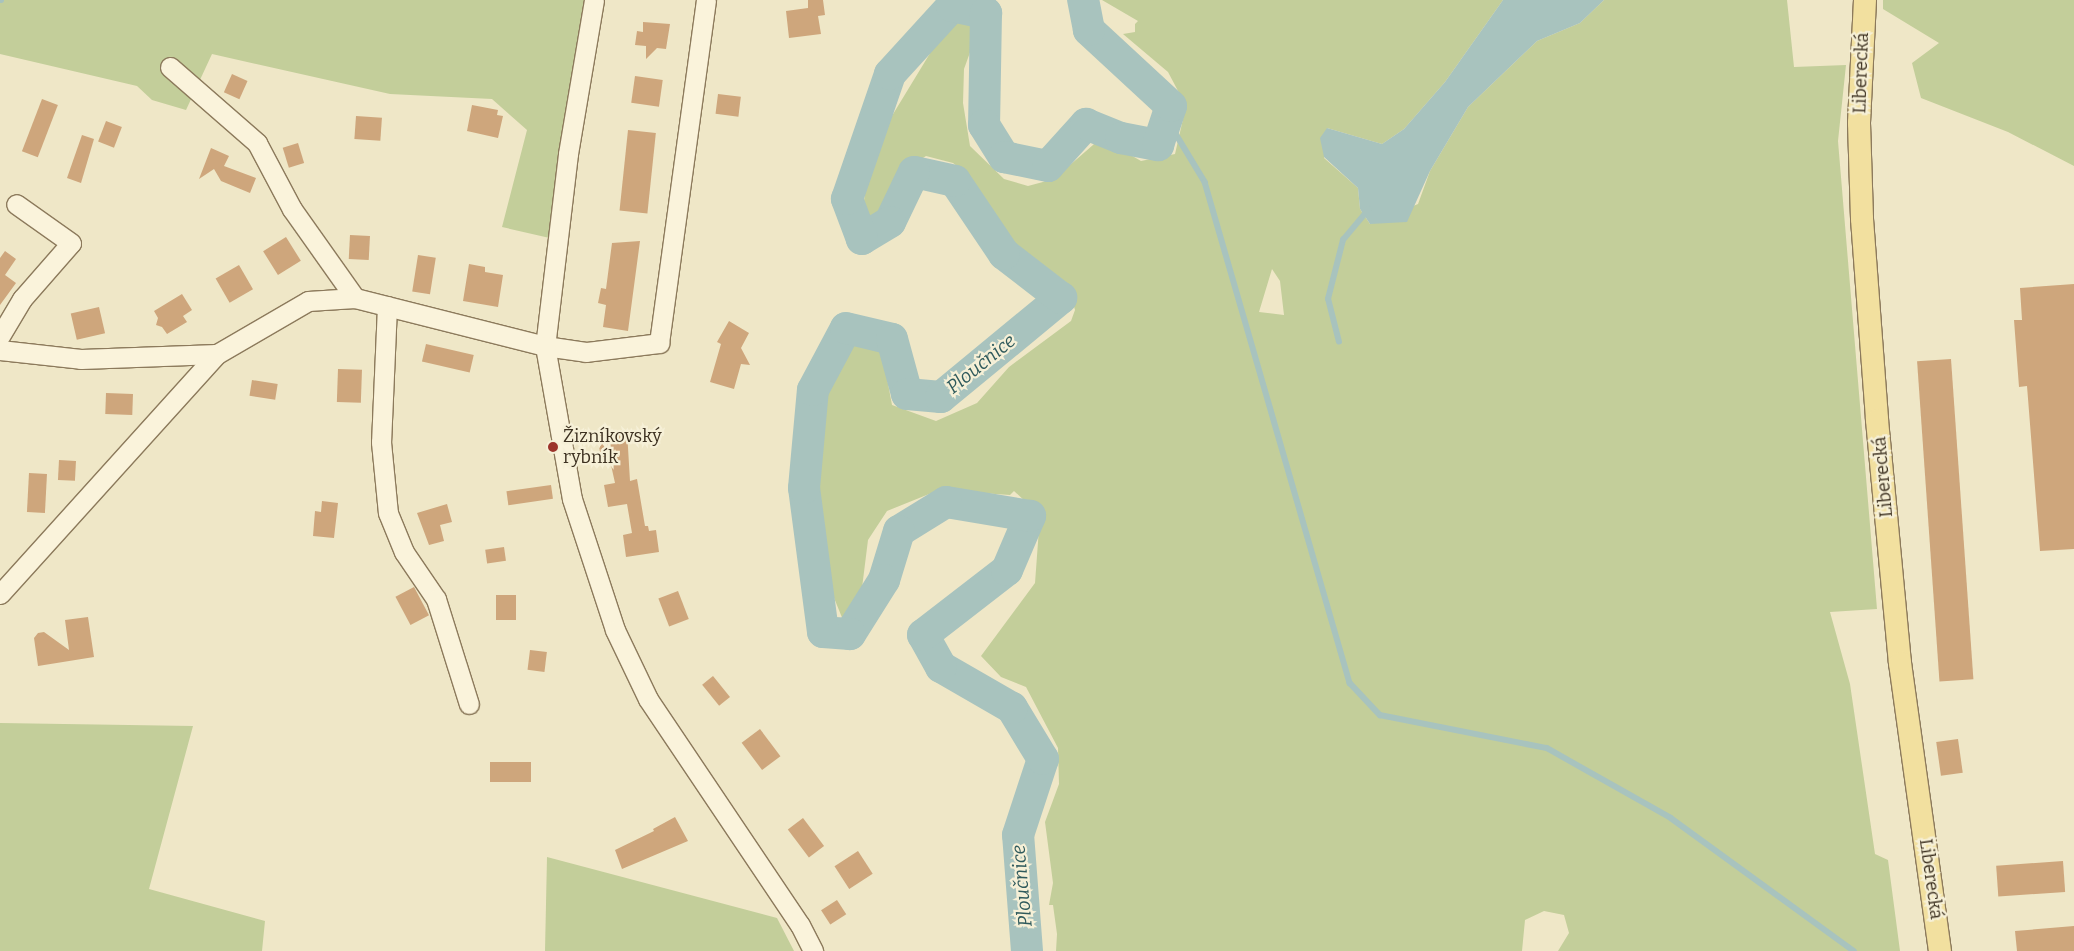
<!DOCTYPE html>
<html>
<head>
<meta charset="utf-8">
<style>
  body { margin:0 }
  #map { position:relative; width:2074px; height:951px; overflow:hidden; background:#efe7c7; font-family:Bitter,serif }
  div>[style] { position:absolute }
  .green>* { inset:0; background:#c3ce9a }
  .water>* { inset:0; background:#a8c3be }
  .stream>* { height:5.5px; margin:-2.75px; padding:0 2.75px; transform-origin:2.75px; border-radius:2.75px; background:#a8c3be }
  .river>* { height:32px; margin:-16px; padding:0 16px; transform-origin:16px; border-radius:16px; background:#a8c3be }
  .building>* { inset:0; background:#cea67c; transform-origin:0 0 }
  .roads { filter:drop-shadow(1px 0 #8c7a5c) drop-shadow(-1px 0 #8c7a5c) drop-shadow(0 1px #8c7a5c) drop-shadow(0 -1px #8c7a5c) }
  .minor>* { height:19px; margin:-9.5px; padding:0 9.5px; transform-origin:9.5px; border-radius:9.5px; background:#faf3db }
  .major>* { height:22px; margin:-11px; padding:0 11px; transform-origin:11px; border-radius:11px; background:#f2e09f }
  .dots>* { width:14px; height:14px; translate:-50% -50%; box-sizing:border-box; border:2px solid #f6f0d7; border-radius:50% }
  span { translate:-50% -50%; white-space:nowrap; text-align:center; line-height:1.15; -webkit-text-stroke:4.5px #f6f0d7; paint-order:stroke }
  .street-label { font-size:18px; color:#3c3020 }
  .poi-label { font-size:18px; color:#3c3020 }
  .left { translate:0 -50%; text-align:left }
  .water-label { font-size:19px; color:#2f5a5c; font-style:italic }
</style>
</head>
<body>
<div id="map">
  <div class="green">
    <div style="clip-path:polygon(0 0,586px 0,554px 239px,502px 227px,527px 130px,492px 99px,390px 94px,212px 54px,186px 110px,152px 100px,137px 86px,0 54px)"></div>
    <div style="clip-path:polygon(evenodd,1102px 0,1503px 0,1445px 82px,1404px 129px,1382px 144px,1327px 128px,1324px 158px,1358px 188px,1360px 209px,1370px 224px,1418px 204px,1430px 171px,1468px 107px,1537px 41px,1580px 23px,1604px 0,1787px 0,1794px 67px,1846px 65px,1838px 141px,1877px 609px,1830px 612px,1850px 684px,1875px 854px,1888px 860px,1900px 951px,1558px 951px,1569px 933px,1564px 915px,1544px 911px,1525px 920px,1522px 951px,1056px 951px,1057px 934px,1053px 905px,1049px 905px,1053px 883px,1045px 822px,1059px 784px,1058px 748px,1026px 687px,1001px 677px,981px 656px,1035px 583px,1040px 515px,1014px 491px,1010px 495px,939px 490px,887px 511px,868px 540px,862px 588px,843px 620px,828px 583px,812px 424px,858px 332px,867px 333px,883px 357px,892px 405px,936px 421px,977px 403px,1009px 367px,1071px 321px,1075px 310px,1067px 283px,991px 225px,966px 173px,953px 163px,926px 156px,904px 170px,874px 223px,862px 217px,870px 152px,946px 27px,973px 16px,981px 22px,964px 69px,963px 103px,970px 146px,1004px 179px,1028px 186px,1054px 179px,1101px 138px,1141px 161px,1175px 154px,1186px 106px,1168px 72px,1123px 34px,1135px 32px,1135px 24px,1138px 21px,1102px 0,1272px 269px,1280px 281px,1284px 315px,1259px 312px,1272px 269px)"></div>
    <div style="clip-path:polygon(1883px 0,2074px 0,2074px 166px,2008px 132px,1921px 98px,1912px 63px,1939px 43px,1883px 9px)"></div>
    <div style="clip-path:polygon(0 723px,193px 726px,149px 889px,265px 921px,262px 951px,0 951px)"></div>
    <div style="clip-path:polygon(547px 857px,777px 918px,794px 951px,545px 951px)"></div>
  </div>
  <div class="water">
    <div style="clip-path:polygon(1503px 0,1604px 0,1580px 23px,1537px 41px,1468px 107px,1430px 171px,1407px 222px,1370px 224px,1360px 209px,1358px 188px,1324px 157px,1320px 138px,1327px 128px,1382px 144px,1404px 129px,1445px 82px)"></div>
  </div>
  <div class="stream">
    <div style="left:0;top:0;width:1px"></div>
    <div style="left:1167px;top:119px;width:74px;rotate:58.9deg"></div>
    <div style="left:1205px;top:182px;width:522px;rotate:73.86deg"></div>
    <div style="left:1350px;top:683px;width:44px;rotate:46.8deg"></div>
    <div style="left:1380px;top:715px;width:170px;rotate:11.2deg"></div>
    <div style="left:1547px;top:748px;width:142px;rotate:29.4deg"></div>
    <div style="left:1671px;top:818px;width:226px;rotate:36deg"></div>
    <div style="left:1339px;top:342px;width:44px;rotate:-104.3deg"></div>
    <div style="left:1328px;top:299px;width:61px;rotate:-75.7deg"></div>
    <div style="left:1343px;top:240px;width:40px;rotate:-50deg"></div>
  </div>
  <div class="river">
    <div style="left:1027px;top:951px;width:116px;rotate:-94.4deg"></div>
    <div style="left:1018px;top:835px;width:80px;rotate:-71.8deg"></div>
    <div style="left:1043px;top:759px;width:60px;rotate:-121.3deg"></div>
    <div style="left:1012px;top:708px;width:82px;rotate:-150deg"></div>
    <div style="left:941px;top:667px;width:37px;rotate:-119deg"></div>
    <div style="left:923px;top:635px;width:106px;rotate:-37.7deg"></div>
    <div style="left:1007px;top:570px;width:59px;rotate:-66.9deg"></div>
    <div style="left:1030px;top:516px;width:85px;rotate:-170.5deg"></div>
    <div style="left:946px;top:502px;width:55px;rotate:148.3deg"></div>
    <div style="left:899px;top:531px;width:51px;rotate:107deg"></div>
    <div style="left:884px;top:580px;width:64px;rotate:122.2deg"></div>
    <div style="left:850px;top:634px;width:27px;rotate:-176deg"></div>
    <div style="left:823px;top:632px;width:145px;rotate:-97.5deg"></div>
    <div style="left:804px;top:488px;width:98px;rotate:-84.8deg"></div>
    <div style="left:813px;top:390px;width:70px;rotate:-62deg"></div>
    <div style="left:846px;top:328px;width:47px;rotate:13.4deg"></div>
    <div style="left:892px;top:339px;width:57px;rotate:74.7deg"></div>
    <div style="left:907px;top:394px;width:34px;rotate:5deg"></div>
    <div style="left:941px;top:397px;width:156px;rotate:-39.5deg"></div>
    <div style="left:1061px;top:298px;width:72px;rotate:-142.3deg"></div>
    <div style="left:1004px;top:254px;width:88px;rotate:-123.9deg"></div>
    <div style="left:955px;top:181px;width:42px;rotate:-167.6deg"></div>
    <div style="left:914px;top:172px;width:55px;rotate:115.6deg"></div>
    <div style="left:890px;top:222px;width:33px;rotate:149deg"></div>
    <div style="left:862px;top:239px;width:43px;rotate:-110.6deg"></div>
    <div style="left:847px;top:199px;width:132px;rotate:-71deg"></div>
    <div style="left:890px;top:74px;width:92px;rotate:-47.6deg"></div>
    <div style="left:952px;top:6px;width:35px;rotate:12deg"></div>
    <div style="left:986px;top:13px;width:112px;rotate:91deg"></div>
    <div style="left:984px;top:125px;width:38px;rotate:58deg"></div>
    <div style="left:1004px;top:157px;width:45px;rotate:11.6deg"></div>
    <div style="left:1048px;top:166px;width:57px;rotate:-47.9deg"></div>
    <div style="left:1086px;top:124px;width:38px;rotate:22deg"></div>
    <div style="left:1121px;top:138px;width:38px;rotate:11deg"></div>
    <div style="left:1158px;top:145px;width:41px;rotate:-71.6deg"></div>
    <div style="left:1171px;top:106px;width:112px;rotate:-137.2deg"></div>
    <div style="left:1089px;top:30px;width:31px;rotate:-101deg"></div>
  </div>
  <div class="building">
    <div style="clip-path:polygon(808px 0,823px 0,825px 15px,818px 16px,821px 34px,789px 38px,786px 11px,808px 8px)"></div>
    <div style="clip-path:polygon(643px 22px,670px 24px,666px 49px,657px 48px,646px 59px,646px 46px,635px 45px,637px 31px,643px 32px)"></div>
    <div style="left:232px;top:74px;width:17px;height:20px;rotate:24deg"></div>
    <div style="left:635px;top:76px;width:28px;height:27px;rotate:8deg"></div>
    <div style="left:718px;top:94px;width:23px;height:20px;rotate:7deg"></div>
    <div style="left:42px;top:99px;width:17px;height:56px;rotate:21deg"></div>
    <div style="clip-path:polygon(472px 105px,498px 110px,497px 115px,503px 116px,498px 138px,467px 131px)"></div>
    <div style="left:356px;top:116px;width:26px;height:23px;rotate:4deg"></div>
    <div style="left:106px;top:121px;width:17px;height:22px;rotate:21deg"></div>
    <div style="left:628px;top:130px;width:28px;height:81px;rotate:6deg"></div>
    <div style="clip-path:polygon(82px 135px,94px 139px,81px 183px,67px 178px)"></div>
    <div style="left:298px;top:143px;width:21px;height:16px;rotate:73deg"></div>
    <div style="clip-path:polygon(211px 148px,229px 156px,224px 166px,256px 178px,250px 193px,221px 181px,214px 169px,199px 179px)"></div>
    <div style="left:350px;top:235px;width:20px;height:24px;rotate:3deg"></div>
    <div style="left:286px;top:237px;width:28px;height:27px;rotate:58deg"></div>
    <div style="clip-path:polygon(640px 241px,628px 331px,603px 327px,606px 305px,598px 303px,601px 288px,606px 289px,612px 243px)"></div>
    <div style="clip-path:polygon(5px 251px,16px 259px,5px 275px,16px 283px,0 305px,0 258px)"></div>
    <div style="left:418px;top:255px;width:18px;height:37px;rotate:9deg"></div>
    <div style="clip-path:polygon(469px 264px,485px 267px,485px 272px,503px 275px,498px 307px,463px 301px)"></div>
    <div style="left:239px;top:265px;width:28px;height:27px;rotate:60deg"></div>
    <div style="clip-path:polygon(2074px 284px,2074px 549px,2040px 551px,2027px 386px,2019px 387px,2014px 320px,2022px 320px,2020px 288px)"></div>
    <div style="clip-path:polygon(182px 294px,192px 310px,183px 316px,187px 322px,167px 334px,162px 327px,156px 325px,158px 318px,154px 311px)"></div>
    <div style="left:99px;top:307px;width:27px;height:29px;rotate:77deg"></div>
    <div style="clip-path:polygon(729px 321px,749px 333px,741px 348px,750px 365px,741px 364px,734px 389px,710px 382px,721px 344px,717px 342px)"></div>
    <div style="left:426px;top:344px;width:49px;height:18px;rotate:13deg"></div>
    <div style="left:1951px;top:359px;width:321px;height:34px;rotate:86deg"></div>
    <div style="left:338px;top:369px;width:24px;height:33px;rotate:2deg"></div>
    <div style="left:252px;top:380px;width:26px;height:16px;rotate:9deg"></div>
    <div style="left:106px;top:393px;width:27px;height:21px;rotate:2deg"></div>
    <div style="clip-path:polygon(627px 431px,630px 481px,637px 479px,645px 526px,648px 526px,649px 531px,656px 530px,659px 552px,626px 557px,623px 535px,632px 533px,627px 504px,608px 507px,604px 485px,615px 483px,609px 456px,601px 457px,597px 436px)"></div>
    <div style="left:59px;top:460px;width:17px;height:20px;rotate:3deg"></div>
    <div style="left:29px;top:473px;width:18px;height:39px;rotate:3deg"></div>
    <div style="left:551px;top:485px;width:14px;height:45px;rotate:82deg"></div>
    <div style="clip-path:polygon(322px 501px,338px 503px,334px 538px,313px 536px,315px 511px,321px 512px)"></div>
    <div style="clip-path:polygon(447px 504px,452px 522px,440px 525px,444px 541px,429px 545px,417px 513px)"></div>
    <div style="left:504px;top:547px;width:14px;height:19px;rotate:82deg"></div>
    <div style="left:414px;top:587px;width:32px;height:21px;rotate:62deg"></div>
    <div style="left:678px;top:591px;width:30px;height:21px;rotate:69deg"></div>
    <div style="left:496px;top:595px;width:20px;height:25px"></div>
    <div style="clip-path:polygon(88px 617px,94px 657px,38px 666px,34px 638px,38px 633px,44px 632px,69px 650px,65px 620px)"></div>
    <div style="left:530px;top:650px;width:17px;height:20px;rotate:7deg"></div>
    <div style="left:713px;top:676px;width:27px;height:14px;rotate:51deg"></div>
    <div style="left:760px;top:729px;width:34px;height:23px;rotate:53deg"></div>
    <div style="left:1958px;top:739px;width:34px;height:22px;rotate:82deg"></div>
    <div style="left:531px;top:762px;width:20px;height:41px;rotate:90deg"></div>
    <div style="clip-path:polygon(675px 817px,688px 841px,622px 869px,615px 850px,654px 831px,653px 829px)"></div>
    <div style="left:803px;top:818px;width:35px;height:19px;rotate:53deg"></div>
    <div style="left:858px;top:851px;width:27px;height:28px;rotate:57deg"></div>
    <div style="left:2063px;top:861px;width:31px;height:67px;rotate:86deg"></div>
    <div style="left:837px;top:900px;width:17px;height:19px;rotate:57deg"></div>
    <div style="clip-path:polygon(2074px 926px,2074px 951px,2017px 951px,2015px 931px)"></div>
  </div>
  <div class="roads">
    <div class="minor">
      <div style="left:594px;top:0;width:156px;rotate:99.6deg"></div>
      <div style="left:568px;top:154px;width:193px;rotate:96.8deg"></div>
      <div style="left:545px;top:346px;width:41px;rotate:8.3deg"></div>
      <div style="left:586px;top:352px;width:74px;rotate:-7deg"></div>
      <div style="left:659px;top:343px;width:346px;rotate:-82.2deg"></div>
      <div style="left:170px;top:67px;width:116px;rotate:41.1deg"></div>
      <div style="left:257px;top:143px;width:75px;rotate:62.1deg"></div>
      <div style="left:292px;top:209px;width:109px;rotate:54.7deg"></div>
      <div style="left:387px;top:306px;width:136px;rotate:92.5deg"></div>
      <div style="left:381px;top:442px;width:71px;rotate:84.4deg"></div>
      <div style="left:388px;top:513px;width:42px;rotate:67.7deg"></div>
      <div style="left:404px;top:552px;width:57px;rotate:55.8deg"></div>
      <div style="left:436px;top:599px;width:110px;rotate:72.6deg"></div>
      <div style="left:0;top:336px;width:43px;rotate:-59.3deg"></div>
      <div style="left:22px;top:299px;width:74px;rotate:-48.8deg"></div>
      <div style="left:71px;top:243px;width:67px;rotate:-144.7deg"></div>
      <div style="left:0;top:350px;width:81px;rotate:6.3deg"></div>
      <div style="left:81px;top:359px;width:136px;rotate:-2.1deg"></div>
      <div style="left:0;top:594px;width:324px;rotate:-47.9deg"></div>
      <div style="left:217px;top:354px;width:105px;rotate:-30.2deg"></div>
      <div style="left:308px;top:301px;width:47px;rotate:-3.7deg"></div>
      <div style="left:355px;top:298px;width:196px;rotate:14.2deg"></div>
      <div style="left:545px;top:346px;width:155px;rotate:80deg"></div>
      <div style="left:572px;top:499px;width:138px;rotate:71.8deg"></div>
      <div style="left:615px;top:630px;width:76px;rotate:64.4deg"></div>
      <div style="left:648px;top:699px;width:272px;rotate:56.1deg"></div>
      <div style="left:800px;top:925px;width:29px;rotate:63deg"></div>
    </div>
    <div class="major">
      <div style="left:1865px;top:0;width:123px;rotate:92.8deg"></div>
      <div style="left:1859px;top:123px;width:96px;rotate:88.2deg"></div>
      <div style="left:1862px;top:219px;width:202px;rotate:85.7deg"></div>
      <div style="left:1877px;top:420px;width:244px;rotate:84.6deg"></div>
      <div style="left:1900px;top:663px;width:291px;rotate:82.1deg"></div>
    </div>
  </div>
  <div class="dots">
    <div style="left:553px;top:447px;background:#9c342a"></div>
  </div>
  <div class="street-label">
    <span style="left:1861px;top:73px;rotate:-88deg">Liberecká</span>
    <span style="left:1883px;top:477px;rotate:-95deg">Liberecká</span>
    <span style="left:1931px;top:879px;rotate:82deg">Liberecká</span>
  </div>
  <div class="poi-label">
    <span class="left" style="left:563px;top:447px">Žizníkovský<br>rybník</span>
  </div>
  <div class="water-label">
    <span style="left:981px;top:364px;rotate:-39deg">Ploučnice</span>
    <span style="left:1022px;top:886px;rotate:-95deg">Ploučnice</span>
  </div>
</div>
</body>
</html>
